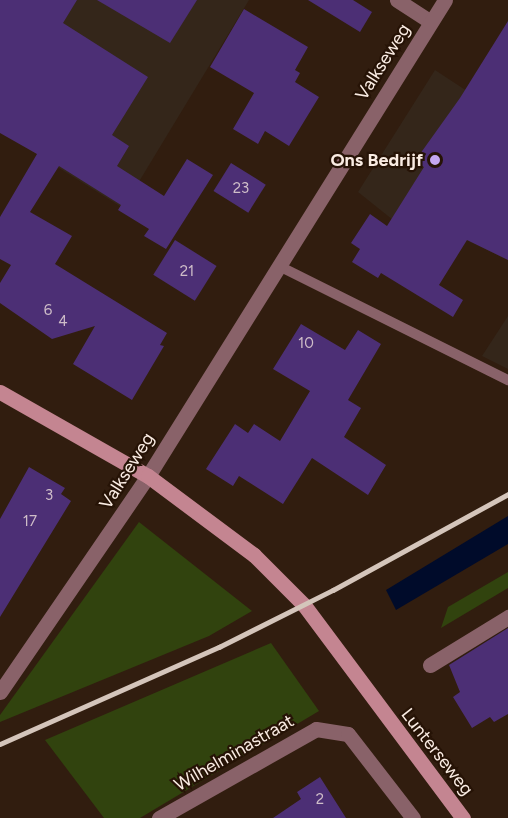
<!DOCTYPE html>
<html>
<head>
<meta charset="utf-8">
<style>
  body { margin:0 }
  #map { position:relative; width:508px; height:818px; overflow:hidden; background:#311d0f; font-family:Figtree,sans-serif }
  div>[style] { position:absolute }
  .industrial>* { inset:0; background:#34261a }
  .green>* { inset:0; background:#31430e }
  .water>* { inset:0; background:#000b2a }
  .building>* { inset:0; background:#4c2f75; transform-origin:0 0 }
  .service>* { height:10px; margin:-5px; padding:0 5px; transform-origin:5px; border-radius:5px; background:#896269 }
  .minor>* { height:15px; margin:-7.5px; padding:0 7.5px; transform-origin:7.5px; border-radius:7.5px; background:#896269 }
  .tertiary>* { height:15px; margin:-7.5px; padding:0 7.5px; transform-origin:7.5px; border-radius:7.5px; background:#896269 }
  .secondary>* { height:15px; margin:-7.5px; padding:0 7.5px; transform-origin:7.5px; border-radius:7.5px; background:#c48591 }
  .rail>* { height:4.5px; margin:-2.25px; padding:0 2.25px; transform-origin:2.25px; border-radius:2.25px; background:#d4c5bb }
  .dots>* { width:16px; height:16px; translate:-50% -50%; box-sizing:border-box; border:3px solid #261306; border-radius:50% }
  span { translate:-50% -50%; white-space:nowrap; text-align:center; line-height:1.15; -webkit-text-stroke:4.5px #261306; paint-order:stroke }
  .number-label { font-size:15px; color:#cebdc8 }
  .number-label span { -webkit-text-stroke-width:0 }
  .street-label { font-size:18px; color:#faece3 }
  .poi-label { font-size:18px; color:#faece3; font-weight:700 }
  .right { translate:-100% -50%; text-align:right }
</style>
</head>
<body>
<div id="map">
  <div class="industrial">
    <div style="clip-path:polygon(0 0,249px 0,123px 208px,32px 151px)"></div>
    <div style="clip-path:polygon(435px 70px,508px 118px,508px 260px,433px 224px,403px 228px,358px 192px)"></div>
    <div style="clip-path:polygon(508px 316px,508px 369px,482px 356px)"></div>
  </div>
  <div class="green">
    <div style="clip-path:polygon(139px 522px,252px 611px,209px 636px,0 722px,0 715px)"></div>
    <div style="clip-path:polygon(508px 572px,508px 588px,441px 628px,448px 607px)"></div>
    <div style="clip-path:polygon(271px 643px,319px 711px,140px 818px,104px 818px,45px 740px)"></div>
  </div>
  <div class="water">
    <div style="clip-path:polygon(508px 516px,508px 544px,396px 610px,386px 590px)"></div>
  </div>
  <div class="building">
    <div style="clip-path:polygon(0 0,77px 0,63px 23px,148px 77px,112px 135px,129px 146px,117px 166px,164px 196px,187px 159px,213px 175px,166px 249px,144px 236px,149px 229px,118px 210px,121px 205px,59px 166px,30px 212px,72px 236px,55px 264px,167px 333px,160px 345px,164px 346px,132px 400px,73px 364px,95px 326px,52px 339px,0 303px,0 283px,11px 265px,0 259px,0 217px,37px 154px,0 133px)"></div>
    <div style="clip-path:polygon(97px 0,197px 0,170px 43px)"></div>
    <div style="clip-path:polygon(308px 0,353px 0,372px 12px,360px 32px)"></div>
    <div style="clip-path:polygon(244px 9px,308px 47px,295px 70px,300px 73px,295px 82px,319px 97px,289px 146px,265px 131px,258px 144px,233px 129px,254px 93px,210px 67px)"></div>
    <div style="clip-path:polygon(508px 21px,508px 260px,467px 240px,439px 285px,463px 300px,453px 317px,381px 273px,378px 278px,352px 262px,360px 249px,351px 243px,370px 214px,387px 226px,424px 167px,415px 161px,460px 98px)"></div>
    <div style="left:231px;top:163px;width:41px;height:33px;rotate:32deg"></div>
    <div style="left:175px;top:240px;width:49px;height:41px;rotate:32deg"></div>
    <div style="clip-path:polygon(301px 324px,345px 350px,358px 330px,381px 344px,348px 400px,361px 408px,344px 437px,386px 465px,368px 495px,312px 458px,283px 504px,239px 476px,233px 486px,206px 469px,235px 424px,248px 433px,254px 424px,280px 441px,310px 391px,273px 369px)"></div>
    <div style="clip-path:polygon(29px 467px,65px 488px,61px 494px,71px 501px,0 617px,0 519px)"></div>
    <div style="clip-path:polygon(508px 628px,508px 714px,494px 722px,490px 717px,472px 728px,453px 697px,460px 692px,449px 665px)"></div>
    <div style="clip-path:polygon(320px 777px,346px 818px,273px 818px,301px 799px,297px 792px)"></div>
  </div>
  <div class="service">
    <div style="left:279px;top:266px;width:256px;rotate:26.5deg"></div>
  </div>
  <div class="minor">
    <div style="left:397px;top:0;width:40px;rotate:32.9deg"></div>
    <div style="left:430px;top:665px;width:92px;rotate:-31.6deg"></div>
    <div style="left:0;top:692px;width:262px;rotate:-55.6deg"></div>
    <div style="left:159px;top:818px;width:180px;rotate:-29.5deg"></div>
    <div style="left:316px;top:729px;width:32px;rotate:9deg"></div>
    <div style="left:348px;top:734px;width:106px;rotate:52.3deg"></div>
  </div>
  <div class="tertiary">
    <div style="left:148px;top:476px;width:561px;rotate:-58.04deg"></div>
  </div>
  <div class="secondary">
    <div style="left:0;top:392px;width:170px;rotate:29.6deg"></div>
    <div style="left:148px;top:476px;width:132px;rotate:36.7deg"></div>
    <div style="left:254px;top:555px;width:71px;rotate:45deg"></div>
    <div style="left:304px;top:605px;width:266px;rotate:53.3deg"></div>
  </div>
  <div class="rail">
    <div style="left:0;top:744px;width:240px;rotate:-23.9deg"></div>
    <div style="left:219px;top:647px;width:127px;rotate:-26.6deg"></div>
    <div style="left:333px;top:590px;width:200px;rotate:-28.7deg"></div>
  </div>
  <div class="dots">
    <div style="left:435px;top:160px;background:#c4a7f1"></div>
  </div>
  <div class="number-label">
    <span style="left:241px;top:189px">23</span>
    <span style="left:187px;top:272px">21</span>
    <span style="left:48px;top:311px">6</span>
    <span style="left:63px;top:322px">4</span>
    <span style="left:306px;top:344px">10</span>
    <span style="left:49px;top:496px">3</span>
    <span style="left:30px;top:522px">17</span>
    <span style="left:320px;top:800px">2</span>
  </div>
  <div class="street-label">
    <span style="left:383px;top:62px;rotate:-58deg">Valkseweg</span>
    <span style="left:127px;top:471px;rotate:-58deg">Valkseweg</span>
    <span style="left:437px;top:752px;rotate:52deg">Lunterseweg</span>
    <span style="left:234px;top:753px;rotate:-30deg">Wilhelminastraat</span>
  </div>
  <div class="poi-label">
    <span class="right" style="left:423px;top:160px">Ons Bedrijf</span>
  </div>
</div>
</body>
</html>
